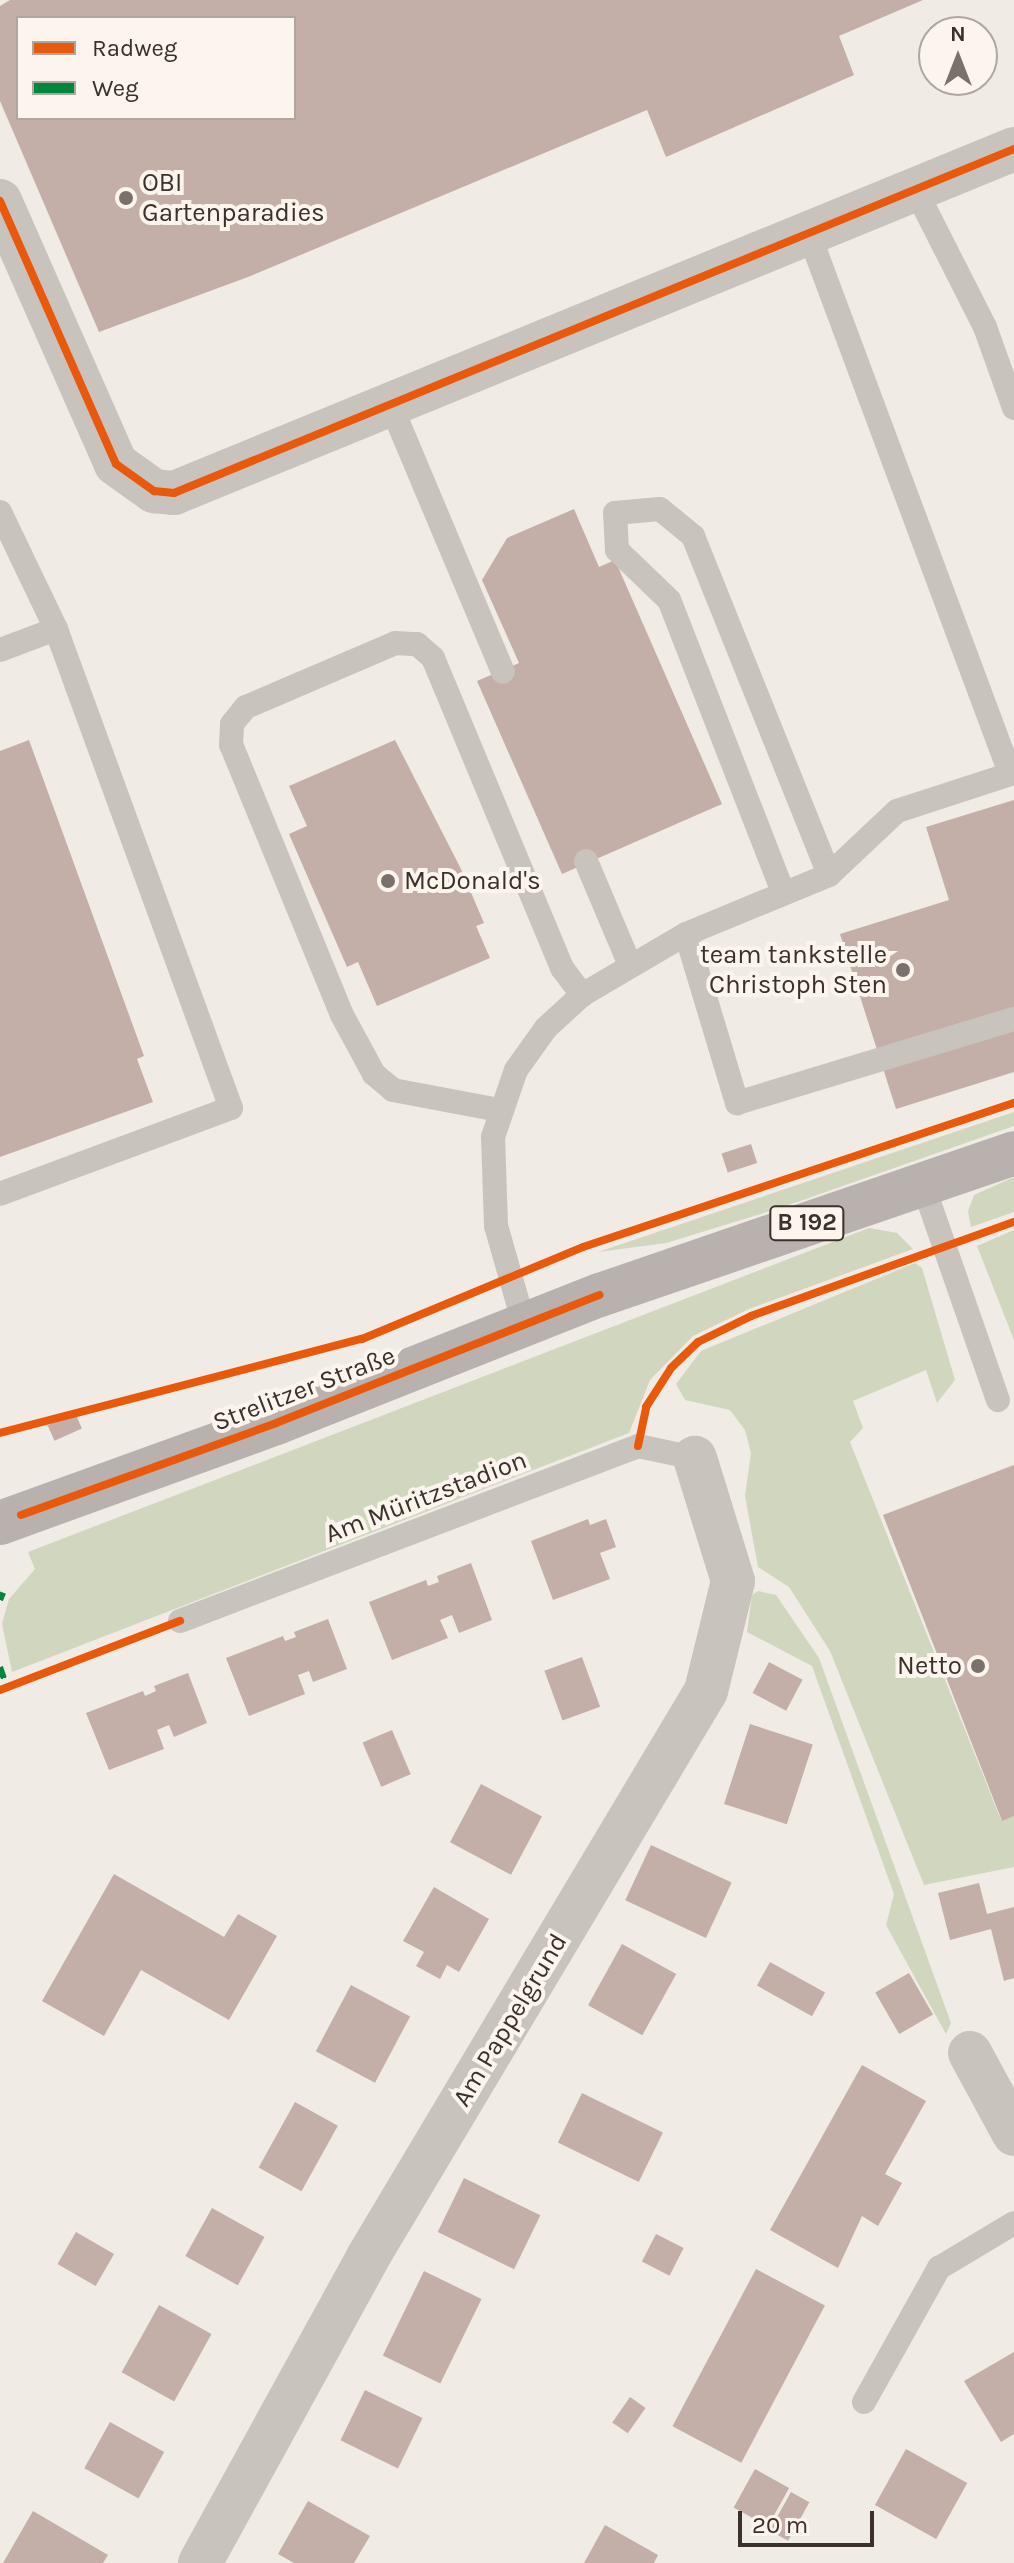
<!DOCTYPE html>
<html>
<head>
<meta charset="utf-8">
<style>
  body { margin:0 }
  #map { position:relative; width:1014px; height:2563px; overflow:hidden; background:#f0ebe5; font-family:Karla,sans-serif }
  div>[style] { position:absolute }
  .green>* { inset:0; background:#d1d6bf }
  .building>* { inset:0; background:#c3afa7; transform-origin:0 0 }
  .service>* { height:24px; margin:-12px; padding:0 12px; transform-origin:12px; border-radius:12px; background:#c9c3be }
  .minor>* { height:44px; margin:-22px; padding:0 22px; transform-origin:22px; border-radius:22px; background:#c9c3be }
  .primary>* { height:44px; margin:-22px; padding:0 22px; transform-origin:22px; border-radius:22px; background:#b8b1ad }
  .quiet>* { height:6px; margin-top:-3px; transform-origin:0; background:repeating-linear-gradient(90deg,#00873e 0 12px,transparent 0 18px) }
  .cycleway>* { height:8px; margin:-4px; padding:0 4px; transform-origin:4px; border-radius:4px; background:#e8590c }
  .dots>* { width:22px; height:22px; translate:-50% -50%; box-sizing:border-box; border:4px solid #fbf5ee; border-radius:50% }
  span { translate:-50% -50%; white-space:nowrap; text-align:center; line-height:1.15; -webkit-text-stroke:8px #fbf5ee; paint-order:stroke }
  .shield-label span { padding:2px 6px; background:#fbf5ee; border:2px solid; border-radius:6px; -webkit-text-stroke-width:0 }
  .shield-label { font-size:24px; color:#3b302b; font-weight:700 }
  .poi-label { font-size:26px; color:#3b302b }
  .left { translate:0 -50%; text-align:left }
  .right { translate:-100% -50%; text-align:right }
  .street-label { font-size:26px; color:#3b302b }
  .legend { position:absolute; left:16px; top:16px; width:280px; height:104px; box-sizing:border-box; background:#fbf5ee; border:2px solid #aea6a0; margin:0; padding:10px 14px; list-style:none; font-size:24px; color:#3b302b }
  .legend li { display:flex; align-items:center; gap:16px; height:40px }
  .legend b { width:40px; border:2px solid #aea6a0 }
  .north { position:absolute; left:918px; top:16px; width:80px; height:80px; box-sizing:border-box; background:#fbf5ee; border:2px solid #aea6a0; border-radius:50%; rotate:0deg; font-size:22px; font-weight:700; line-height:32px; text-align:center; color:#3b302b }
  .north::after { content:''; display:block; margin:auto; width:28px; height:36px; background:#7a716c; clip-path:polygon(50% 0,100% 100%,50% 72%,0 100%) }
  .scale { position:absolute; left:738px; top:2511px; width:136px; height:36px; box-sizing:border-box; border:4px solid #3b302b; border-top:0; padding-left:10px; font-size:24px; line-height:28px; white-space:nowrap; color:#3b302b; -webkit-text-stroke:6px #fbf5ee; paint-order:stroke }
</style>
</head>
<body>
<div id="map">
  <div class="green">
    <div style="clip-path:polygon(1014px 1112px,1014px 1126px,780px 1208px,666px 1243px,598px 1252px)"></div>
    <div style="clip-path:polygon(1014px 1177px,1014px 1212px,971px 1227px,968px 1211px,974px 1195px)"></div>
    <div style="clip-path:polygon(869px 1228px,897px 1233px,913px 1249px,749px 1309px,693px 1336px,650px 1380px,629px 1433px,12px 1672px,2px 1624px,9px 1599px,35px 1569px,28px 1552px)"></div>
    <div style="clip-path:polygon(1014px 1230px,1014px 1340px,977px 1246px)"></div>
    <div style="clip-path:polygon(915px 1263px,922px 1268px,955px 1380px,937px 1403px,926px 1370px,853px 1401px,863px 1428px,850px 1442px,1001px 1820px,1014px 1816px,1014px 1867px,924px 1885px,830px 1651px,789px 1587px,758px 1567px,745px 1496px,751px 1453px,745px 1430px,730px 1410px,685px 1400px,676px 1384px,701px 1351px)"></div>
    <div style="clip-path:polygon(758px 1591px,776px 1595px,819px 1658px,951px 2023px,946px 2034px,886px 1925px,894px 1894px,812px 1666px,747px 1632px,752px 1595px)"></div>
  </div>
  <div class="building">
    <div style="clip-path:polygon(evenodd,10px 0,923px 0,839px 36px,854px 75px,666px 157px,647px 110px,248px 277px,99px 332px,0 101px,0 6px,10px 0,18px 18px,294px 18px,294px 118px,18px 118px,18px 18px)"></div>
    <div style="clip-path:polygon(574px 509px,599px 567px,615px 560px,722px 804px,562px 874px,477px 681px,519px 663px,482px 580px,507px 538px)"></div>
    <div style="clip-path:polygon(29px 740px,144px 1056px,137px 1059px,153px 1102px,0 1157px,0 751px)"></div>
    <div style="clip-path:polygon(395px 740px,461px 869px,484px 923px,476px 926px,490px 958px,377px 1006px,358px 962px,347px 967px,289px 834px,307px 826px,289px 786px)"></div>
    <div style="clip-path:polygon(1014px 800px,1014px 1072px,896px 1109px,840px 934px,949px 900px,926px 827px)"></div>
    <div style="left:751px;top:1144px;width:20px;height:31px;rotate:72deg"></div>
    <div style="left:75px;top:1413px;width:17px;height:30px;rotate:66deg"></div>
    <div style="clip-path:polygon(1014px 1465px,1014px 1816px,1002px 1821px,883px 1515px)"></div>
    <div style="clip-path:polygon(588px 1519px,590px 1525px,606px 1519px,616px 1547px,600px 1553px,610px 1579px,553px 1600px,531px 1541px)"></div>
    <div style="clip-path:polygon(471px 1563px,492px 1620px,459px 1633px,452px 1615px,440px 1620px,448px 1638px,392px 1660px,369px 1602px,426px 1580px,428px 1586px,439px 1582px,437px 1576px)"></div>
    <div style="clip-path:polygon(328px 1619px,347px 1669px,313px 1682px,309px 1671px,298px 1675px,305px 1694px,249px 1716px,226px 1658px,283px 1636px,285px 1641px,296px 1637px,294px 1632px)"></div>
    <div style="left:582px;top:1657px;width:53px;height:40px;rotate:70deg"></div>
    <div style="left:769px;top:1662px;width:38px;height:35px;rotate:28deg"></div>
    <div style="clip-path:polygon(188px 1673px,207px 1723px,174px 1737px,169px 1725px,157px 1730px,164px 1749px,109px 1770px,86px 1713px,143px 1691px,145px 1696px,156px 1691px,154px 1686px)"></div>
    <div style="left:750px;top:1724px;width:66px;height:84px;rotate:18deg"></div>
    <div style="left:392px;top:1730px;width:48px;height:32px;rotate:67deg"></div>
    <div style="left:481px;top:1784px;width:69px;height:66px;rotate:28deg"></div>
    <div style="left:651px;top:1845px;width:89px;height:61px;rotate:25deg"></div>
    <div style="clip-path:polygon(114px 1874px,224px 1937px,238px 1914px,277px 1936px,229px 2020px,141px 1970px,104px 2036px,42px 2001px)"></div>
    <div style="clip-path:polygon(979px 1883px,987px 1914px,1014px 1907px,1014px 1978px,1004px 1981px,991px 1929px,950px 1940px,938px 1893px)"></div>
    <div style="clip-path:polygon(434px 1887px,489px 1919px,459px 1972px,447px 1965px,440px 1979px,416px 1966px,424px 1952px,403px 1941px)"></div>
    <div style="left:622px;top:1944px;width:62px;height:70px;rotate:29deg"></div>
    <div style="left:770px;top:1962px;width:63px;height:27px;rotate:29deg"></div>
    <div style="left:909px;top:1973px;width:48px;height:39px;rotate:60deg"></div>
    <div style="left:351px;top:1985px;width:67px;height:75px;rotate:28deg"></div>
    <div style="clip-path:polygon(862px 2065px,926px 2101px,885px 2174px,902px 2183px,878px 2226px,862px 2216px,838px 2268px,770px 2230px)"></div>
    <div style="left:582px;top:2093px;width:90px;height:55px;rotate:26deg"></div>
    <div style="left:295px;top:2102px;width:49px;height:75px;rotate:29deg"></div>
    <div style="left:464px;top:2178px;width:85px;height:60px;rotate:26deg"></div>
    <div style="left:212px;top:2208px;width:60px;height:55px;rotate:29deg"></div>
    <div style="left:76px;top:2232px;width:44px;height:37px;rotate:30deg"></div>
    <div style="left:656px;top:2234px;width:31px;height:31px;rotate:27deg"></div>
    <div style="left:756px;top:2269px;width:78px;height:178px;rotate:28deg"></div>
    <div style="left:424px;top:2271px;width:64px;height:94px;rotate:26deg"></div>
    <div style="left:159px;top:2305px;width:60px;height:77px;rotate:29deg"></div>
    <div style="clip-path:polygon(1014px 2352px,1014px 2434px,1001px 2442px,964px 2381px)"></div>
    <div style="left:365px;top:2390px;width:64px;height:56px;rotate:26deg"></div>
    <div style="left:630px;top:2397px;width:19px;height:31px;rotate:35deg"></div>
    <div style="left:110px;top:2422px;width:62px;height:53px;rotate:29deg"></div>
    <div style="left:906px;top:2449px;width:70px;height:64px;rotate:29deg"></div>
    <div style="left:755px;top:2469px;width:39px;height:44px;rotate:29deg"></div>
    <div style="left:791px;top:2492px;width:21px;height:44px;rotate:29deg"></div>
    <div style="clip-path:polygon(308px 2501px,370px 2536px,354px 2563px,294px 2563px,278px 2554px)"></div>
    <div style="clip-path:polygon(33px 2511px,108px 2555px,103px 2563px,3px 2563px)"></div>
    <div style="clip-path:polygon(605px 2525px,658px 2555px,654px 2563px,584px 2563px)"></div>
  </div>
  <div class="service">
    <div style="left:915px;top:189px;width:155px;rotate:63.1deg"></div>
    <div style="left:985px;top:327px;width:86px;rotate:70.3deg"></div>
    <div style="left:809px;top:234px;width:575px;rotate:69.55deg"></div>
    <div style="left:392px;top:408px;width:286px;rotate:67.2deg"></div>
    <div style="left:0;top:512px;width:130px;rotate:64.4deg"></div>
    <div style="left:56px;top:629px;width:510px;rotate:69.93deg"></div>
    <div style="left:231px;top:1108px;width:246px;rotate:159.6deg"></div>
    <div style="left:0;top:650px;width:60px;rotate:-20.6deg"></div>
    <div style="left:586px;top:861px;width:113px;rotate:67.1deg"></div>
    <div style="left:783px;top:892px;width:313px;rotate:-111.3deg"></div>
    <div style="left:669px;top:600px;width:72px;rotate:-136.1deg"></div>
    <div style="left:617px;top:550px;width:37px;rotate:-93deg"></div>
    <div style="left:615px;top:513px;width:45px;rotate:-5.1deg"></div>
    <div style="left:660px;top:509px;width:43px;rotate:39.3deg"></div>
    <div style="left:693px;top:536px;width:365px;rotate:68.1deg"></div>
    <div style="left:686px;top:934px;width:177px;rotate:73.2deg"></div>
    <div style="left:737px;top:1103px;width:289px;rotate:-16.9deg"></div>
    <div style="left:499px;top:1110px;width:108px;rotate:-169.3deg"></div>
    <div style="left:393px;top:1090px;width:25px;rotate:-140deg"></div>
    <div style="left:374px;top:1074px;width:67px;rotate:-118.5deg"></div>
    <div style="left:342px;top:1015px;width:292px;rotate:-112.3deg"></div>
    <div style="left:231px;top:745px;width:21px;rotate:-87deg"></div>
    <div style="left:232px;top:724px;width:22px;rotate:-51deg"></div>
    <div style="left:246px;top:707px;width:162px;rotate:-23.2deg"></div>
    <div style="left:395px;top:643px;width:22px;rotate:3deg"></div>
    <div style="left:417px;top:644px;width:21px;rotate:41deg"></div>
    <div style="left:433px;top:658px;width:336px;rotate:67.4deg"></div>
    <div style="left:562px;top:968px;width:34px;rotate:53deg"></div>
    <div style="left:922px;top:1182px;width:231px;rotate:70.8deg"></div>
    <div style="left:524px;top:1324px;width:102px;rotate:-105.9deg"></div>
    <div style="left:496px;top:1226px;width:89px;rotate:-91.9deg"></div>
    <div style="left:493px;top:1137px;width:71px;rotate:-71.1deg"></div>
    <div style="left:516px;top:1070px;width:52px;rotate:-54.5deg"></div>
    <div style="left:546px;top:1028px;width:49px;rotate:-42.5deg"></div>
    <div style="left:582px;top:995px;width:121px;rotate:-30.4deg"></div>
    <div style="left:686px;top:934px;width:155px;rotate:-22.4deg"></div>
    <div style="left:829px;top:875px;width:93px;rotate:-43.3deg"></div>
    <div style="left:897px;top:811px;width:123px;rotate:-18deg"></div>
    <div style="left:180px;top:1621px;width:490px;rotate:-20.9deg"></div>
    <div style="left:638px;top:1446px;width:58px;rotate:11.9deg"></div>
    <div style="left:864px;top:2402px;width:154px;rotate:-60.8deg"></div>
    <div style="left:939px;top:2268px;width:87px;rotate:-31deg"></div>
  </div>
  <div class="minor">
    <div style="left:0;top:201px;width:287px;rotate:66.2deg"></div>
    <div style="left:116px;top:464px;width:47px;rotate:35.4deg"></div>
    <div style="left:154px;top:491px;width:20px;rotate:6deg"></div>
    <div style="left:174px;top:493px;width:908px;rotate:-22.27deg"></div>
    <div style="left:970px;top:2053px;width:92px;rotate:61.5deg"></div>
    <div style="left:200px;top:2563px;width:349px;rotate:-61.2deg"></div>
    <div style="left:368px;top:2257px;width:659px;rotate:-59.16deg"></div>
    <div style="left:706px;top:1691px;width:113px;rotate:-76.2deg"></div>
    <div style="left:733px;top:1581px;width:129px;rotate:-107.2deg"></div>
  </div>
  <div class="primary">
    <div style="left:0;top:1523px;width:294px;rotate:-19.9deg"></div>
    <div style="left:276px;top:1423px;width:348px;rotate:-21.6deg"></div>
    <div style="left:600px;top:1295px;width:438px;rotate:-18.9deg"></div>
  </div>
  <div class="quiet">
    <div style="left:0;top:1600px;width:8px;rotate:-67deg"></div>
    <div style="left:0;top:1667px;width:21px;rotate:71deg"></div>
  </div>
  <div class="cycleway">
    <div style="left:0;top:201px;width:287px;rotate:66.2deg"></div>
    <div style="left:116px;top:464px;width:47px;rotate:35.4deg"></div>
    <div style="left:154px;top:491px;width:20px;rotate:6deg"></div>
    <div style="left:174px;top:493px;width:908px;rotate:-22.27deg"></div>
    <div style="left:0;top:1433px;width:374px;rotate:-14.6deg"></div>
    <div style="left:362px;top:1339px;width:239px;rotate:-22.6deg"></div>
    <div style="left:583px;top:1247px;width:454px;rotate:-18.5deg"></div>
    <div style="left:638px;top:1446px;width:40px;rotate:-78deg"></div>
    <div style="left:646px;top:1407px;width:46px;rotate:-57.3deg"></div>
    <div style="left:671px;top:1368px;width:37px;rotate:-44deg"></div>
    <div style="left:698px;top:1342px;width:59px;rotate:-26.1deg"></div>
    <div style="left:751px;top:1316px;width:279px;rotate:-19.7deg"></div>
    <div style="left:21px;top:1515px;width:271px;rotate:-19.8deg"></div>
    <div style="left:276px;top:1423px;width:348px;rotate:-21.6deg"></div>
    <div style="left:0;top:1690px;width:193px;rotate:-21deg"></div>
  </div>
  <div class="dots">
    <div style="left:126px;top:198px;background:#7a716c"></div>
    <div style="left:388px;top:881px;background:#7a716c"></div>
    <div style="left:903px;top:970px;background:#7a716c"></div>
    <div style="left:978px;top:1666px;background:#7a716c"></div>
  </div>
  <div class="shield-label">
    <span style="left:807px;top:1223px">B 192</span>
  </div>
  <div class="poi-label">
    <span class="left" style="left:142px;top:198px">OBI<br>Gartenparadies</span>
    <span class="left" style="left:404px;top:881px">McDonald's</span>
    <span class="right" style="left:887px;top:970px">team tankstelle<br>Christoph Sten</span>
    <span class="right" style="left:962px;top:1666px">Netto</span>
  </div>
  <div class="street-label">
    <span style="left:304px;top:1389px;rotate:-21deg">Strelitzer Straße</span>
    <span style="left:426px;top:1497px;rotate:-21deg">Am Müritzstadion</span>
    <span style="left:510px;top:2020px;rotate:-59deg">Am Pappelgrund</span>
  </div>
  <ul class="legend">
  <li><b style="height:10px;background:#e8590c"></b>Radweg</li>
  <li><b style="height:10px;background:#00873e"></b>Weg</li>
  </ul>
  <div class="north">N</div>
  <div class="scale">20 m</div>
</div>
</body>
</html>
